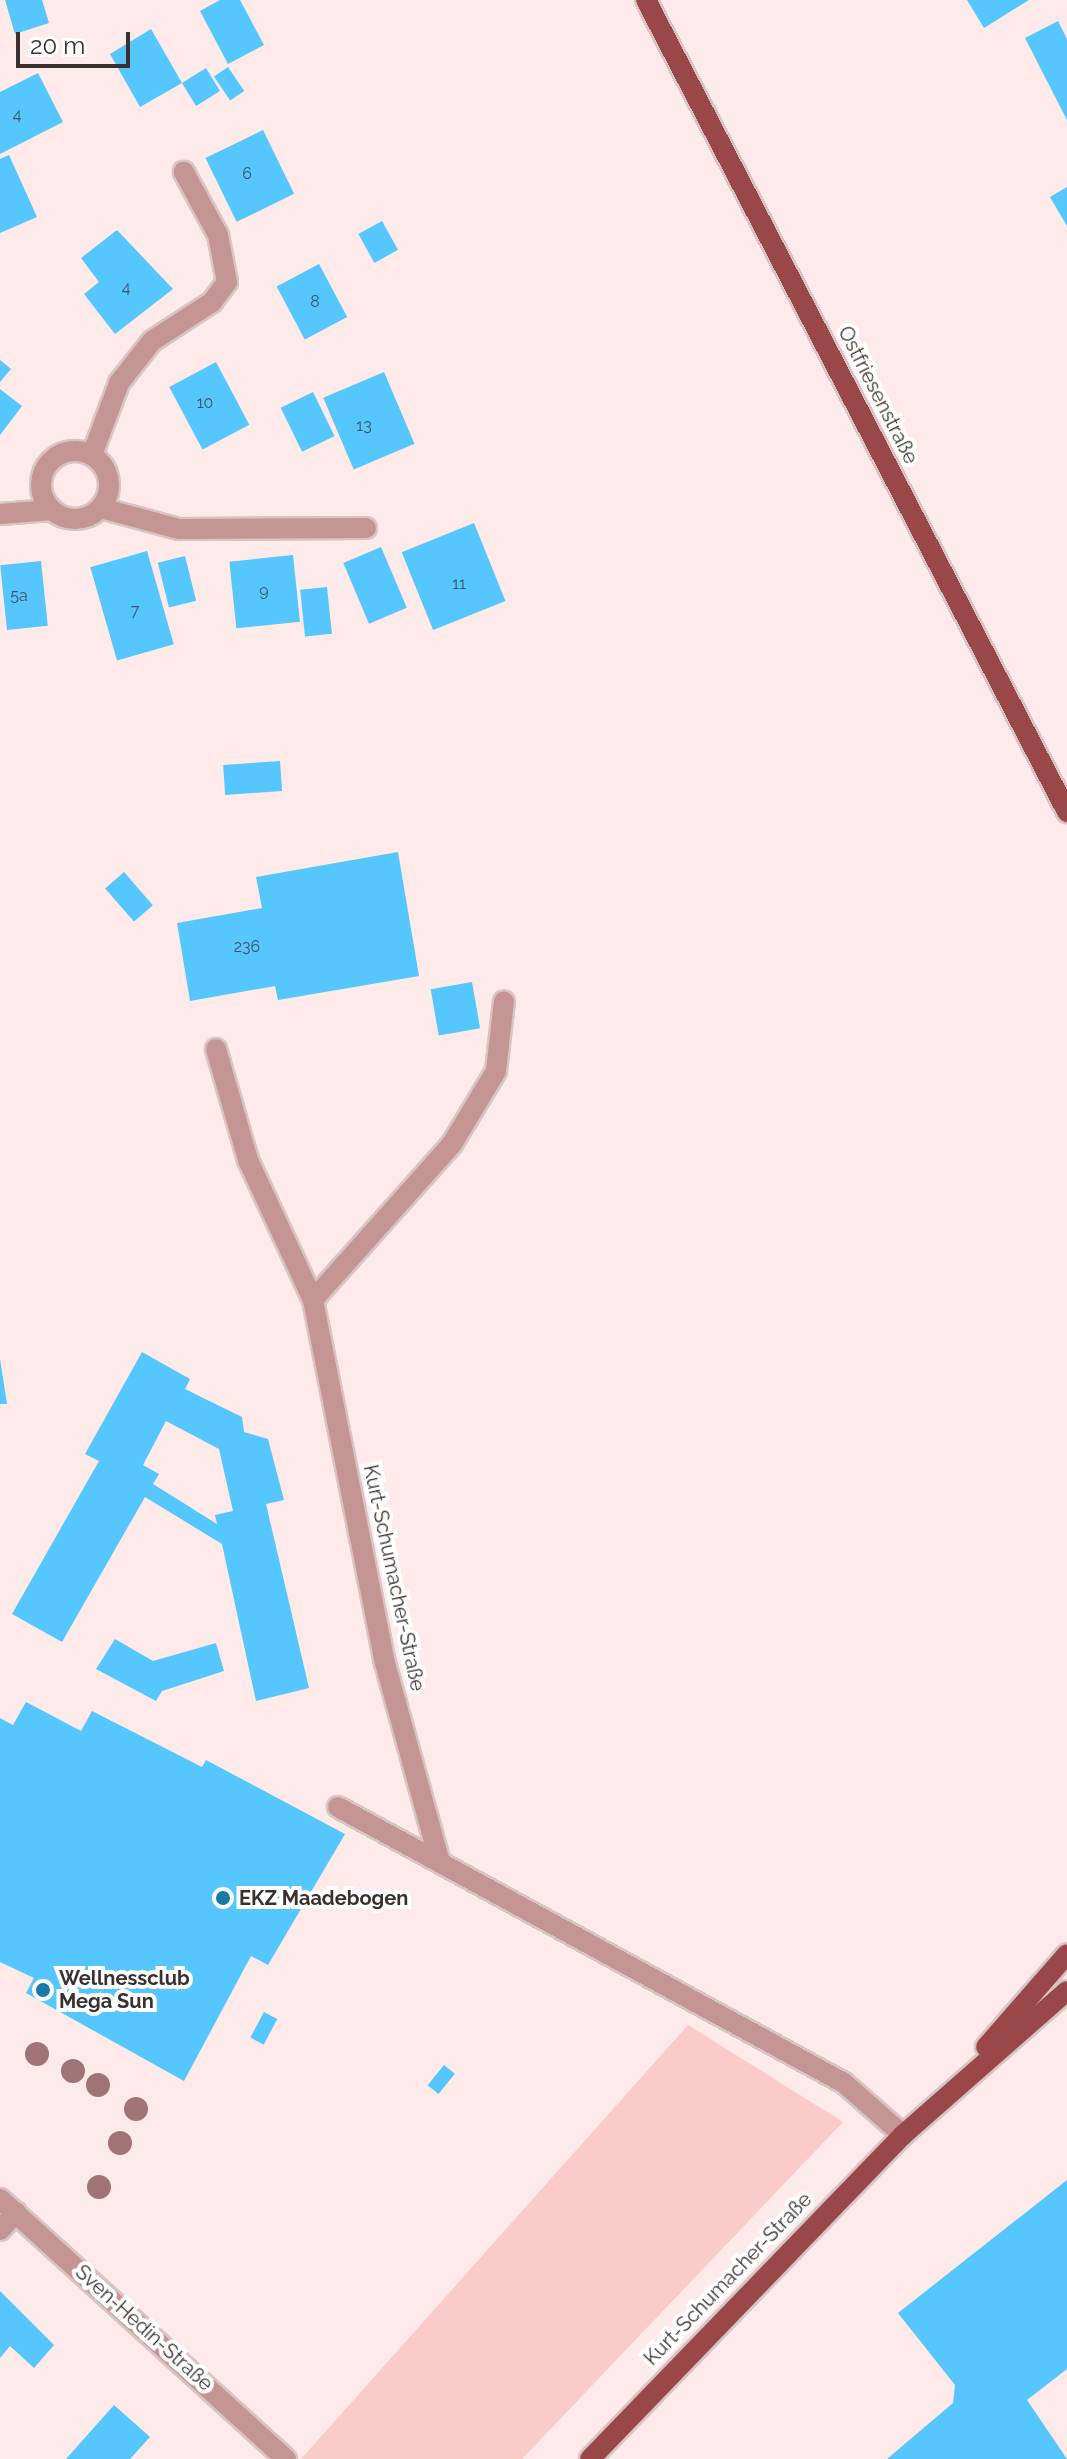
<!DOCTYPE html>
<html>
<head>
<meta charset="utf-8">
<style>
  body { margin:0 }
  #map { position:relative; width:1067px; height:2459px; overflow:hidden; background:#feeae9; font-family:Raleway,sans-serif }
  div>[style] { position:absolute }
  .green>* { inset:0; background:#fbcbca }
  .building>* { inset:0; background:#55c6fe; transform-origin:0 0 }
  .roads { filter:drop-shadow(2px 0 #d7c5c4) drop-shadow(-2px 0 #d7c5c4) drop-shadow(0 2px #d7c5c4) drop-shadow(0 -2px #d7c5c4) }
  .minor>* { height:20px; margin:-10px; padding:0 10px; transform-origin:10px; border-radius:10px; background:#c59594 }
  .minor>.ring { margin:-10px; padding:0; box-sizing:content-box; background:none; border:20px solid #c59594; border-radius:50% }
  .major>* { height:20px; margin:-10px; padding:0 10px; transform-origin:10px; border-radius:10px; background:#994749 }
  .trees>* { width:24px; height:24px; margin:-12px; border-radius:50%; background:#a07476 }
  .dots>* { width:22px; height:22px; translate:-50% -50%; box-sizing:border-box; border:4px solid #fff; border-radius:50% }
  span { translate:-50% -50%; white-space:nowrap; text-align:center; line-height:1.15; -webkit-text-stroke:8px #fff; paint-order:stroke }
  .number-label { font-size:16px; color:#415664 }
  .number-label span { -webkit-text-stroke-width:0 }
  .street-label { font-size:20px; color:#3a3030 }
  .poi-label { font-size:20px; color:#3a3030; font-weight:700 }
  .left { translate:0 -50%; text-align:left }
  .scale { position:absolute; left:16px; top:32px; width:114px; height:36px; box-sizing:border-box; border:4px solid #3a3030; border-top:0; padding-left:10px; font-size:24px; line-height:28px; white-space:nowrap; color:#3a3030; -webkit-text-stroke:6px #fff; paint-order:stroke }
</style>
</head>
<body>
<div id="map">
  <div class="green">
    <div style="clip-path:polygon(688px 2025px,843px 2122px,522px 2459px,301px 2459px)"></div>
  </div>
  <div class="building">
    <div style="clip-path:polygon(5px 0,42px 0,49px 23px,15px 34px)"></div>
    <div style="clip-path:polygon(220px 0,240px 0,264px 45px,228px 64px,200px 11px)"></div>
    <div style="clip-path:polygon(967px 0,1029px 0,984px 28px)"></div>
    <div style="clip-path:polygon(1058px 21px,1067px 39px,1067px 120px,1025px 38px)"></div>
    <div style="clip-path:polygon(151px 29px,182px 83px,206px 68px,220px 91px,196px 106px,182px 83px,140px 107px,110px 54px)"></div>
    <div style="left:228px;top:67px;width:29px;height:17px;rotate:56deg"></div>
    <div style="clip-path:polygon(38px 73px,63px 122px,0 154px,0 92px)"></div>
    <div style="left:263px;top:130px;width:71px;height:64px;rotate:64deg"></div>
    <div style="clip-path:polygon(9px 155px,37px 217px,0 233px,0 159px)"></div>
    <div style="clip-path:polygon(1067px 187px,1067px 226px,1050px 197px)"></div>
    <div style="left:382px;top:221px;width:33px;height:27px;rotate:61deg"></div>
    <div style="clip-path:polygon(117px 230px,173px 289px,115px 334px,84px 294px,99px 282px,81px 258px)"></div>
    <div style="left:319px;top:264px;width:60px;height:48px;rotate:62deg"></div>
    <div style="clip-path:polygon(0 360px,11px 369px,0 382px)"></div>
    <div style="left:216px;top:362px;width:71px;height:53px;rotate:62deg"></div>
    <div style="left:384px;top:372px;width:78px;height:66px;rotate:67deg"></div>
    <div style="clip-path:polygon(0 389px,22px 406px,0 435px)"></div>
    <div style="left:313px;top:392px;width:49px;height:36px;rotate:64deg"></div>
    <div style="left:474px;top:523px;width:84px;height:78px;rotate:68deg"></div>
    <div style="left:381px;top:547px;width:66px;height:41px;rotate:67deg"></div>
    <div style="left:147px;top:551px;width:97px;height:59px;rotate:74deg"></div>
    <div style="left:293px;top:555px;width:67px;height:64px;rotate:84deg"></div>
    <div style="left:185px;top:556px;width:46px;height:28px;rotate:76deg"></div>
    <div style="left:41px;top:561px;width:65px;height:41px;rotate:84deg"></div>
    <div style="left:327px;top:587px;width:47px;height:27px;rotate:84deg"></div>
    <div style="left:280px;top:761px;width:30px;height:57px;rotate:86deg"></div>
    <div style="clip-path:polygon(398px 852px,419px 976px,278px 1000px,275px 986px,190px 1001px,177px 923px,262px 908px,256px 877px)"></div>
    <div style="left:124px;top:872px;width:44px;height:25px;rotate:49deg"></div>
    <div style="left:472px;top:982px;width:47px;height:42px;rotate:80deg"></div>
    <div style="clip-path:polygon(evenodd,142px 1352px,190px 1379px,185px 1389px,242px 1417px,244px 1432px,268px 1439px,284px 1500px,266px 1504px,309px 1688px,256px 1701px,222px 1544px,145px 1497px,62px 1642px,12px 1614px,99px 1461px,85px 1454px,142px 1352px,166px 1421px,219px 1449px,233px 1511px,215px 1515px,217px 1524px,153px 1484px,159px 1474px,143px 1465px,166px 1421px)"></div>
    <div style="clip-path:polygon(0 1359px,7px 1404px,0 1404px)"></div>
    <div style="clip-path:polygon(115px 1639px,153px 1661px,216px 1643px,224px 1671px,162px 1691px,156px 1701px,96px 1669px)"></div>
    <div style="clip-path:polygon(26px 1702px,81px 1731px,92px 1711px,202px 1767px,206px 1760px,345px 1834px,268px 1965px,251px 1956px,184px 2081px,26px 1993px,34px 1978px,0 1962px,0 1718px,13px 1725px)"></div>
    <div style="left:264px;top:2012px;width:15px;height:29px;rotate:28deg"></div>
    <div style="left:444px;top:2065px;width:14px;height:26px;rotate:39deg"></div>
    <div style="clip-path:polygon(1067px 2180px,1067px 2369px,1027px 2400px,1067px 2459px,887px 2459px,953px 2403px,955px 2385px,898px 2313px)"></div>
    <div style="clip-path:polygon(0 2291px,54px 2345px,34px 2368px,10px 2346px,0 2358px)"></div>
    <div style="clip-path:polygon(114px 2405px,150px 2437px,130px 2459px,66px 2459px)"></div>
  </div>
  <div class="roads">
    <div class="minor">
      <div class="ring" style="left:41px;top:451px;width:48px;height:48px"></div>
      <div style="left:92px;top:455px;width:77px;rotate:-69.4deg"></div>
      <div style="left:119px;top:383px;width:53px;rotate:-51.8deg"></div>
      <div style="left:152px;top:341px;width:72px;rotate:-33deg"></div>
      <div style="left:212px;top:302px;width:25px;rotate:-53deg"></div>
      <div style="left:227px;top:282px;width:48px;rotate:-100.8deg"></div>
      <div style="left:218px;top:235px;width:72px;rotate:-118.4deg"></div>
      <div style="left:101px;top:508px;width:81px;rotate:15.1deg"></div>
      <div style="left:179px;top:529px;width:187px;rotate:-0.3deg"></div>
      <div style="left:0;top:514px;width:52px;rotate:-4.4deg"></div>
      <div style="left:216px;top:1049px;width:116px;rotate:73.9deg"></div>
      <div style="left:248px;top:1160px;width:154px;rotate:65.1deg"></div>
      <div style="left:313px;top:1300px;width:370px;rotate:78.8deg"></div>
      <div style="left:385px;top:1663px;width:206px;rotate:74.6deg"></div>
      <div style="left:313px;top:1300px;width:209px;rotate:-48.3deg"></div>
      <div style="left:452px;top:1144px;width:85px;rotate:-58.9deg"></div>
      <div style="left:496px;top:1071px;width:70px;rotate:-83.5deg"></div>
      <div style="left:338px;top:1807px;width:576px;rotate:28.61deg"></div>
      <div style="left:844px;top:2083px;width:79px;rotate:41.4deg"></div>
      <div style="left:0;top:2199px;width:387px;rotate:42.3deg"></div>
      <div style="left:0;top:2230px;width:24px;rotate:-48deg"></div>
    </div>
    <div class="major">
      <div style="left:646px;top:0;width:915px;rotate:62.59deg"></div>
      <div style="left:986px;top:2047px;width:123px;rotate:-48.9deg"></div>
      <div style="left:590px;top:2459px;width:450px;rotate:-46deg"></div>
      <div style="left:903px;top:2135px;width:218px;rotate:-41.3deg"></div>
    </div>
  </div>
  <div class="trees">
    <div style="left:37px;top:2054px"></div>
    <div style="left:73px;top:2071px"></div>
    <div style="left:98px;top:2085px"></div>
    <div style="left:136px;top:2109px"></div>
    <div style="left:120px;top:2143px"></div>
    <div style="left:99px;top:2187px"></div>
  </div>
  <div class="dots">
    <div style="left:223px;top:1898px;background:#187ba7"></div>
    <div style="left:43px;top:1990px;background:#187ba7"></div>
  </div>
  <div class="number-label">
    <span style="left:17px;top:115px">4</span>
    <span style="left:247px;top:174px">6</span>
    <span style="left:126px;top:288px">4</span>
    <span style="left:315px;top:302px">8</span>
    <span style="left:205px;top:403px">10</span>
    <span style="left:364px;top:426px">13</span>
    <span style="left:459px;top:584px">11</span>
    <span style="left:264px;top:591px">9</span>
    <span style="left:19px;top:596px">5a</span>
    <span style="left:135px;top:611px">7</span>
    <span style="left:247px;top:947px">236</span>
  </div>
  <div class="street-label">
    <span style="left:878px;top:395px;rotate:63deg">Ostfriesenstraße</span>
    <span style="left:394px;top:1578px;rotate:78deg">Kurt-Schumacher-Straße</span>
    <span style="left:728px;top:2279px;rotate:-46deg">Kurt-Schumacher-Straße</span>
    <span style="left:144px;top:2328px;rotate:42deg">Sven-Hedin-Straße</span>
  </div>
  <div class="poi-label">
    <span class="left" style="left:239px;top:1898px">EKZ Maadebogen</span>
    <span class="left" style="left:59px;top:1990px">Wellnessclub<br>Mega Sun</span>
  </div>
  <div class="scale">20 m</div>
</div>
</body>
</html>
